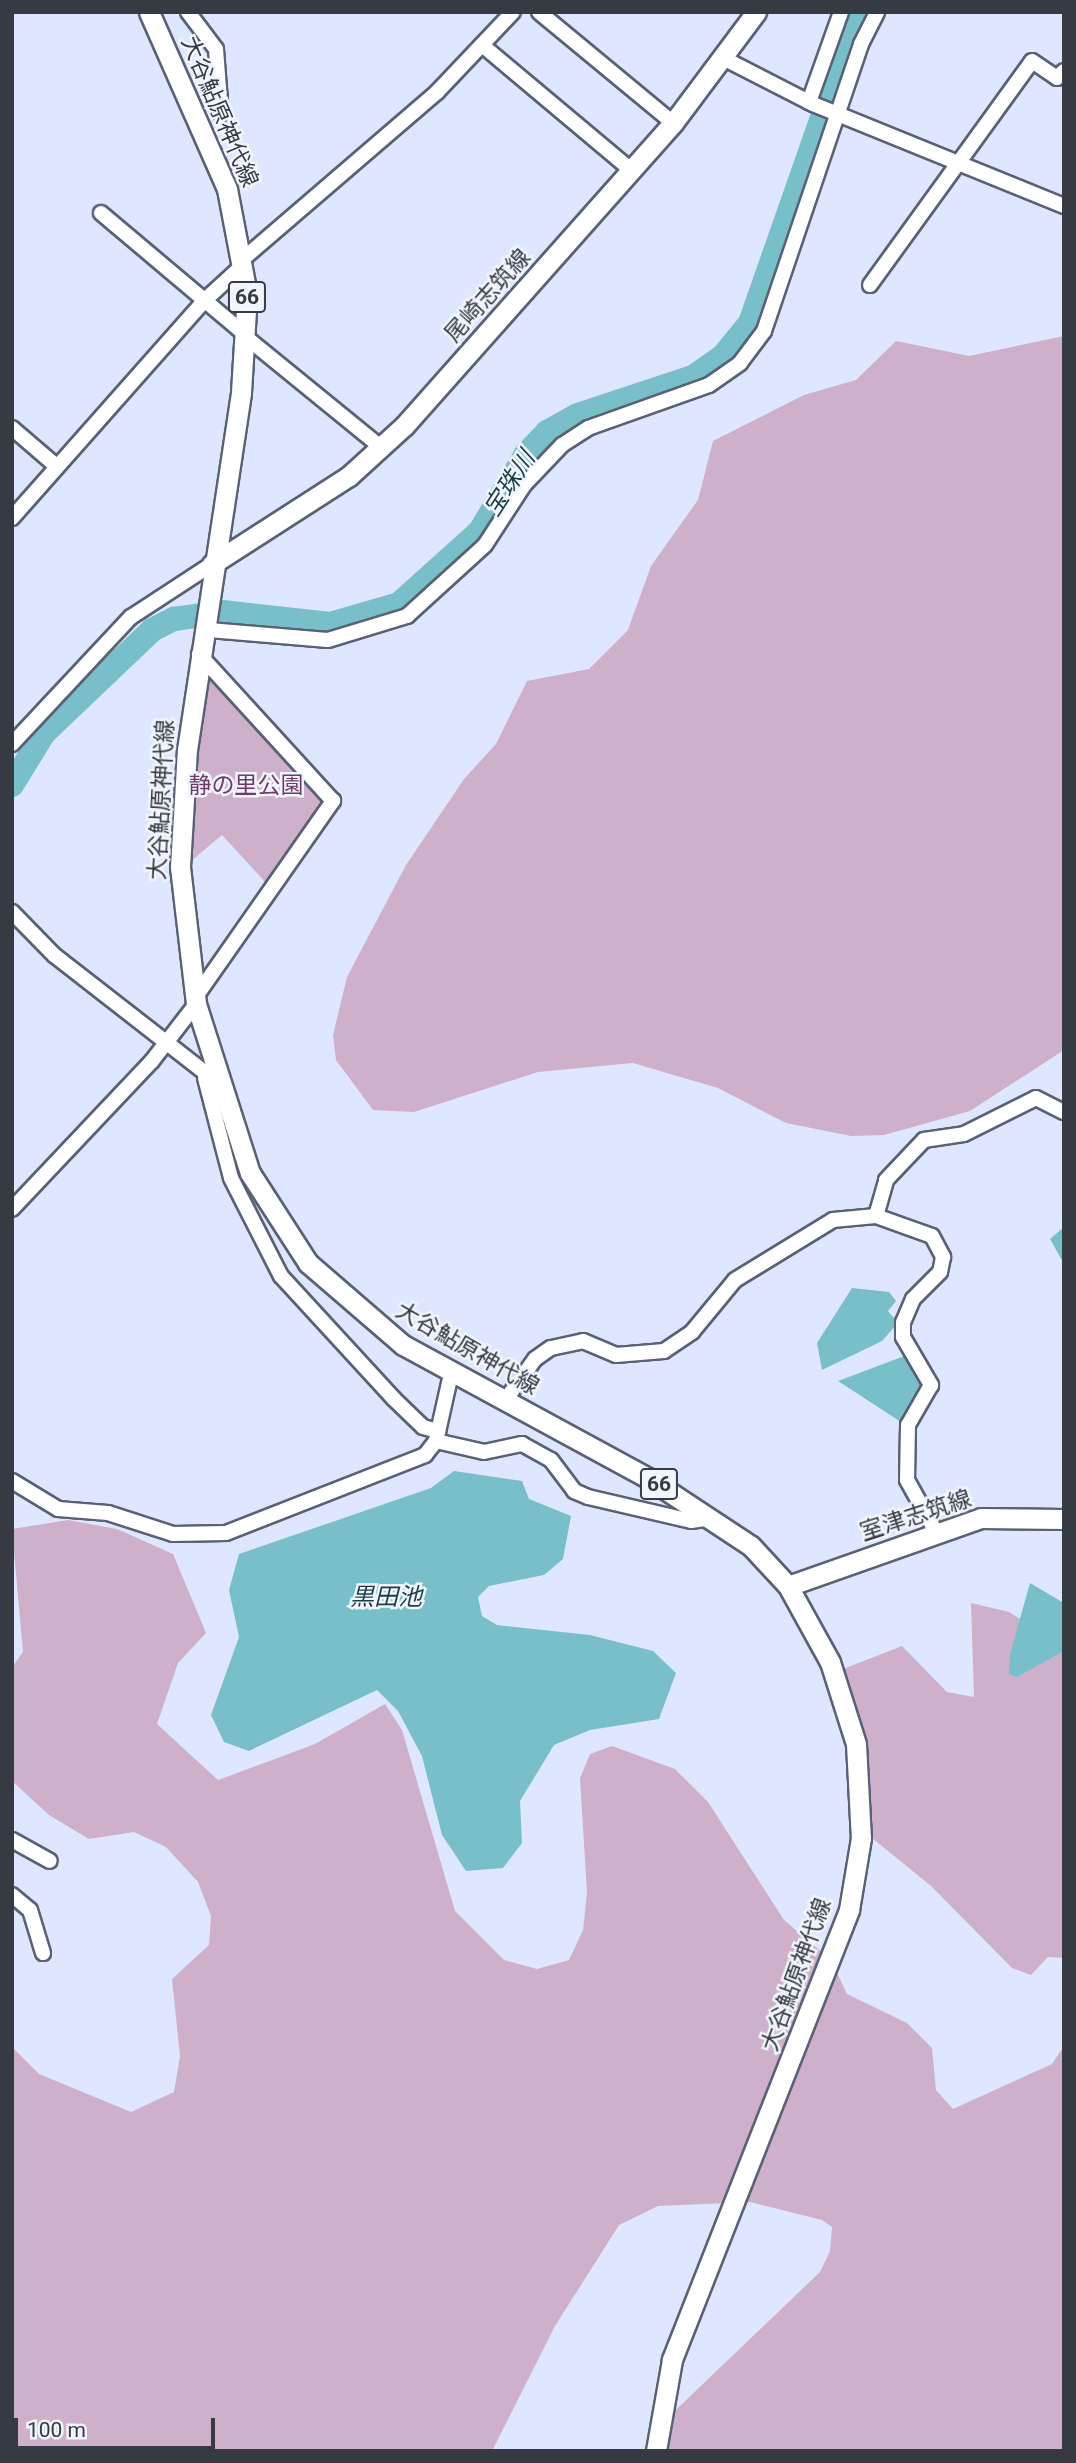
<!DOCTYPE html>
<html>
<head>
<meta charset="utf-8">
<style>
  body { margin:0 }
  #map { position:relative; width:1076px; height:2463px; overflow:hidden; background:#dee7ff; font-family:Roboto,"Noto Sans JP",sans-serif }
  div>[style] { position:absolute }
  .green>* { inset:0; background:#ceb0cb }
  .water>* { inset:0; background:#78bfc9 }
  .river>* { height:24px; margin:-12px; padding:0 12px; transform-origin:12px; border-radius:12px; background:#78bfc9 }
  .roads { filter:drop-shadow(2px 0 #596175) drop-shadow(-2px 0 #596175) drop-shadow(0 2px #596175) drop-shadow(0 -2px #596175) }
  .minor>* { height:14px; margin:-7px; padding:0 7px; transform-origin:7px; border-radius:7px; background:#fff }
  .major>* { height:19px; margin:-9.5px; padding:0 9.5px; transform-origin:9.5px; border-radius:9.5px; background:#fff }
  span { translate:-50% -50%; white-space:nowrap; text-align:center; line-height:1.15; -webkit-text-stroke:5px #f1f5fe; paint-order:stroke }
  .shield-label span { padding:2px 5px; background:#f1f5fe; border:2px solid; border-radius:5px; -webkit-text-stroke-width:0 }
  .shield-label { font-size:21px; color:#363a43; font-weight:700 }
  .street-label { font-size:23px; color:#363a43 }
  .park-label { font-size:23px; color:#6e396c }
  .water-label { font-size:24px; color:#1b3e43; font-style:italic }
  .frame { position:absolute; inset:0; border:14px solid #363a43; pointer-events:none }
  .scale { position:absolute; left:14px; top:2418px; width:201px; height:32px; box-sizing:border-box; border:4px solid #363a43; border-top:0; padding-left:9px; font-size:21px; line-height:24px; white-space:nowrap; color:#363a43; -webkit-text-stroke:5px #f1f5fe; paint-order:stroke }
</style>
</head>
<body>
<div id="map">
  <div class="green">
    <div style="clip-path:polygon(1064px 336px,1064px 1050px,970px 1111px,884px 1135px,851px 1136px,786px 1123px,718px 1088px,633px 1063px,538px 1072px,414px 1112px,373px 1110px,336px 1060px,333px 1035px,347px 977px,406px 865px,464px 779px,496px 744px,527px 681px,589px 669px,628px 630px,651px 566px,698px 500px,713px 441px,804px 395px,856px 380px,896px 341px,969px 356px)"></div>
    <div style="clip-path:polygon(211px 671px,326px 799px,269px 886px,222px 835px,190px 862px,190px 799px,204px 676px)"></div>
    <div style="clip-path:polygon(68px 1520px,117px 1529px,173px 1554px,206px 1633px,178px 1663px,157px 1724px,218px 1780px,315px 1744px,385px 1704px,402px 1730px,455px 1911px,504px 1960px,537px 1969px,569px 1960px,583px 1930px,587px 1893px,580px 1778px,590px 1754px,612px 1746px,675px 1769px,708px 1802px,784px 1920px,831px 1960px,847px 1994px,907px 2023px,932px 2048px,936px 2090px,953px 2109px,1052px 2064px,1064px 2046px,1064px 2451px,646px 2451px,657px 2428px,820px 2272px,830px 2251px,832px 2227px,822px 2220px,750px 2202px,658px 2206px,619px 2225px,555px 2326px,492px 2451px,12px 2451px,12px 2047px,39px 2074px,131px 2112px,174px 2092px,180px 2056px,172px 1979px,209px 1945px,211px 1916px,198px 1882px,166px 1847px,134px 1832px,89px 1839px,49px 1815px,12px 1781px,12px 1667px,23px 1652px,12px 1529px)"></div>
    <div style="clip-path:polygon(971px 1603px,1009px 1612px,1064px 1647px,1064px 1958px,1048px 1957px,1031px 1975px,1012px 1968px,931px 1886px,872px 1838px,866px 1743px,843px 1669px,902px 1646px,947px 1692px,974px 1697px)"></div>
  </div>
  <div class="water">
    <div style="clip-path:polygon(1064px 1227px,1064px 1264px,1050px 1239px)"></div>
    <div style="clip-path:polygon(852px 1288px,889px 1292px,896px 1301px,888px 1311px,898px 1323px,882px 1341px,822px 1370px,817px 1343px)"></div>
    <div style="clip-path:polygon(907px 1355px,926px 1381px,901px 1422px,838px 1381px)"></div>
    <div style="clip-path:polygon(454px 1471px,522px 1481px,529px 1499px,571px 1516px,563px 1559px,544px 1575px,489px 1586px,478px 1597px,482px 1616px,497px 1625px,590px 1635px,653px 1651px,676px 1673px,659px 1719px,590px 1730px,554px 1745px,520px 1801px,522px 1843px,503px 1868px,466px 1871px,442px 1835px,422px 1756px,398px 1711px,377px 1690px,249px 1751px,224px 1742px,211px 1715px,239px 1637px,229px 1590px,239px 1554px,431px 1488px)"></div>
    <div style="clip-path:polygon(1030px 1583px,1064px 1603px,1064px 1651px,1017px 1677px,1009px 1674px,1010px 1654px)"></div>
  </div>
  <div class="river">
    <div style="left:12px;top:785px;width:61px;rotate:-58.4deg"></div>
    <div style="left:44px;top:733px;width:149px;rotate:-43.6deg"></div>
    <div style="left:152px;top:630px;width:25px;rotate:-27deg"></div>
    <div style="left:174px;top:619px;width:49px;rotate:-8.1deg"></div>
    <div style="left:223px;top:612px;width:108px;rotate:6.4deg"></div>
    <div style="left:330px;top:624px;width:72px;rotate:-16.2deg"></div>
    <div style="left:399px;top:604px;width:109px;rotate:-42deg"></div>
    <div style="left:480px;top:531px;width:90px;rotate:-59.1deg"></div>
    <div style="left:526px;top:454px;width:30px;rotate:-46deg"></div>
    <div style="left:547px;top:432px;width:35px;rotate:-29deg"></div>
    <div style="left:578px;top:415px;width:121px;rotate:-18.3deg"></div>
    <div style="left:693px;top:377px;width:37px;rotate:-35deg"></div>
    <div style="left:723px;top:356px;width:43px;rotate:-50.7deg"></div>
    <div style="left:750px;top:323px;width:330px;rotate:-70.7deg"></div>
  </div>
  <div class="roads">
    <div class="minor">
      <div style="left:188px;top:12px;width:46px;rotate:52.9deg"></div>
      <div style="left:216px;top:49px;width:65px;rotate:85.6deg"></div>
      <div style="left:539px;top:12px;width:174px;rotate:39.6deg"></div>
      <div style="left:482px;top:45px;width:194px;rotate:40deg"></div>
      <div style="left:721px;top:57px;width:103px;rotate:27.1deg"></div>
      <div style="left:813px;top:104px;width:271px;rotate:22.1deg"></div>
      <div style="left:809px;top:102px;width:96px;rotate:-70.4deg"></div>
      <div style="left:101px;top:213px;width:191px;rotate:40.1deg"></div>
      <div style="left:243px;top:259px;width:256px;rotate:-40.7deg"></div>
      <div style="left:437px;top:92px;width:110px;rotate:-46.5deg"></div>
      <div style="left:870px;top:285px;width:276px;rotate:-54.1deg"></div>
      <div style="left:1032px;top:61px;width:30px;rotate:34deg"></div>
      <div style="left:1057px;top:78px;width:10px;rotate:-45deg"></div>
      <div style="left:247px;top:338px;width:174px;rotate:39.2deg"></div>
      <div style="left:12px;top:428px;width:57px;rotate:40.7deg"></div>
      <div style="left:12px;top:518px;width:291px;rotate:-48.5deg"></div>
      <div style="left:205px;top:300px;width:52px;rotate:-42.6deg"></div>
      <div style="left:209px;top:630px;width:119px;rotate:4.8deg"></div>
      <div style="left:328px;top:640px;width:83px;rotate:-16.9deg"></div>
      <div style="left:407px;top:616px;width:105px;rotate:-42.3deg"></div>
      <div style="left:485px;top:545px;width:72px;rotate:-57deg"></div>
      <div style="left:524px;top:485px;width:55px;rotate:-46.5deg"></div>
      <div style="left:562px;top:445px;width:31px;rotate:-33deg"></div>
      <div style="left:588px;top:428px;width:128px;rotate:-19.6deg"></div>
      <div style="left:709px;top:385px;width:38px;rotate:-35deg"></div>
      <div style="left:740px;top:363px;width:40px;rotate:-53deg"></div>
      <div style="left:764px;top:331px;width:303px;rotate:-71.3deg"></div>
      <div style="left:861px;top:44px;width:36px;rotate:-63deg"></div>
      <div style="left:12px;top:744px;width:174px;rotate:-46.9deg"></div>
      <div style="left:131px;top:617px;width:97px;rotate:-33.2deg"></div>
      <div style="left:12px;top:912px;width:60px;rotate:45.7deg"></div>
      <div style="left:54px;top:955px;width:200px;rotate:37.9deg"></div>
      <div style="left:195px;top:998px;width:241px;rotate:-55deg"></div>
      <div style="left:333px;top:801px;width:199px;rotate:-132.4deg"></div>
      <div style="left:205px;top:1078px;width:103px;rotate:75.4deg"></div>
      <div style="left:231px;top:1178px;width:110px;rotate:63deg"></div>
      <div style="left:281px;top:1276px;width:167px;rotate:47.4deg"></div>
      <div style="left:394px;top:1399px;width:40px;rotate:44deg"></div>
      <div style="left:423px;top:1427px;width:16px;rotate:15deg"></div>
      <div style="left:12px;top:1209px;width:204px;rotate:-46.6deg"></div>
      <div style="left:152px;top:1061px;width:72px;rotate:-52.3deg"></div>
      <div style="left:876px;top:1216px;width:37px;rotate:-74deg"></div>
      <div style="left:886px;top:1180px;width:55px;rotate:-46.5deg"></div>
      <div style="left:924px;top:1140px;width:40px;rotate:-8.5deg"></div>
      <div style="left:964px;top:1134px;width:80px;rotate:-26.6deg"></div>
      <div style="left:1036px;top:1098px;width:31px;rotate:27deg"></div>
      <div style="left:504px;top:1402px;width:53px;rotate:-54.2deg"></div>
      <div style="left:535px;top:1359px;width:19px;rotate:-35deg"></div>
      <div style="left:551px;top:1348px;width:33px;rotate:-12deg"></div>
      <div style="left:583px;top:1341px;width:36px;rotate:23deg"></div>
      <div style="left:616px;top:1355px;width:48px;rotate:-4.8deg"></div>
      <div style="left:664px;top:1351px;width:34px;rotate:-34deg"></div>
      <div style="left:692px;top:1332px;width:67px;rotate:-50.4deg"></div>
      <div style="left:735px;top:1280px;width:115px;rotate:-31.5deg"></div>
      <div style="left:833px;top:1220px;width:43px;rotate:-5.3deg"></div>
      <div style="left:876px;top:1216px;width:59px;rotate:19.7deg"></div>
      <div style="left:932px;top:1236px;width:24px;rotate:62deg"></div>
      <div style="left:943px;top:1257px;width:15px;rotate:101deg"></div>
      <div style="left:940px;top:1272px;width:38px;rotate:135deg"></div>
      <div style="left:913px;top:1299px;width:25px;rotate:113deg"></div>
      <div style="left:903px;top:1322px;width:15px;rotate:90deg"></div>
      <div style="left:903px;top:1337px;width:56px;rotate:59.7deg"></div>
      <div style="left:931px;top:1385px;width:46px;rotate:119.9deg"></div>
      <div style="left:908px;top:1425px;width:55px;rotate:91deg"></div>
      <div style="left:907px;top:1480px;width:60px;rotate:60.9deg"></div>
      <div style="left:436px;top:1441px;width:49px;rotate:12.9deg"></div>
      <div style="left:484px;top:1452px;width:39px;rotate:-12deg"></div>
      <div style="left:522px;top:1444px;width:33px;rotate:29deg"></div>
      <div style="left:551px;top:1460px;width:39px;rotate:53deg"></div>
      <div style="left:574px;top:1491px;width:15px;rotate:23deg"></div>
      <div style="left:588px;top:1497px;width:106px;rotate:13.1deg"></div>
      <div style="left:691px;top:1521px;width:21px;rotate:-8deg"></div>
      <div style="left:12px;top:1481px;width:54px;rotate:31.3deg"></div>
      <div style="left:58px;top:1509px;width:50px;rotate:4.6deg"></div>
      <div style="left:108px;top:1513px;width:68px;rotate:17.9deg"></div>
      <div style="left:173px;top:1534px;width:53px;rotate:-1.1deg"></div>
      <div style="left:226px;top:1533px;width:214px;rotate:-21.4deg"></div>
      <div style="left:425px;top:1455px;width:18px;rotate:-52deg"></div>
      <div style="left:436px;top:1441px;width:69px;rotate:-77.4deg"></div>
      <div style="left:12px;top:1840px;width:43px;rotate:28.9deg"></div>
      <div style="left:12px;top:1895px;width:23px;rotate:40deg"></div>
      <div style="left:30px;top:1910px;width:45px;rotate:73.2deg"></div>
    </div>
    <div class="major">
      <div style="left:149px;top:12px;width:193px;rotate:66.2deg"></div>
      <div style="left:227px;top:189px;width:107px;rotate:79.2deg"></div>
      <div style="left:247px;top:294px;width:99px;rotate:93.5deg"></div>
      <div style="left:241px;top:393px;width:360px;rotate:98.6deg"></div>
      <div style="left:187px;top:749px;width:118px;rotate:93.4deg"></div>
      <div style="left:180px;top:867px;width:138px;rotate:83.3deg"></div>
      <div style="left:196px;top:1004px;width:177px;rotate:72.3deg"></div>
      <div style="left:250px;top:1173px;width:107px;rotate:57.2deg"></div>
      <div style="left:308px;top:1263px;width:125px;rotate:40.8deg"></div>
      <div style="left:403px;top:1345px;width:279px;rotate:28.5deg"></div>
      <div style="left:648px;top:1478px;width:123px;rotate:33.4deg"></div>
      <div style="left:751px;top:1546px;width:54px;rotate:47.2deg"></div>
      <div style="left:788px;top:1586px;width:87px;rotate:61.1deg"></div>
      <div style="left:830px;top:1662px;width:86px;rotate:72.4deg"></div>
      <div style="left:856px;top:1744px;width:94px;rotate:87deg"></div>
      <div style="left:861px;top:1838px;width:73px;rotate:99.5deg"></div>
      <div style="left:849px;top:1910px;width:484px;rotate:111.5deg"></div>
      <div style="left:672px;top:2360px;width:92px;rotate:100deg"></div>
      <div style="left:212px;top:564px;width:163px;rotate:-32.7deg"></div>
      <div style="left:349px;top:476px;width:74px;rotate:-42.3deg"></div>
      <div style="left:404px;top:426px;width:405px;rotate:-48.4deg"></div>
      <div style="left:673px;top:123px;width:139px;rotate:-53.2deg"></div>
      <div style="left:788px;top:1586px;width:205px;rotate:-19.4deg"></div>
      <div style="left:981px;top:1518px;width:83px;rotate:0.7deg"></div>
    </div>
  </div>
  <div class="shield-label">
    <span style="left:247px;top:297px">66</span>
    <span style="left:659px;top:1484px">66</span>
  </div>
  <div class="street-label">
    <span style="left:219px;top:112px;rotate:67deg">大谷鮎原神代線</span>
    <span style="left:488px;top:296px;rotate:-48deg">尾崎志筑線</span>
    <span style="left:162px;top:800px;rotate:-87deg">大谷鮎原神代線</span>
    <span style="left:467px;top:1349px;rotate:30deg">大谷鮎原神代線</span>
    <span style="left:916px;top:1516px;rotate:-18deg">室津志筑線</span>
    <span style="left:797px;top:1975px;rotate:-70deg">大谷鮎原神代線</span>
  </div>
  <div class="park-label">
    <span style="left:246px;top:786px">静の里公園</span>
  </div>
  <div class="water-label">
    <span style="left:510px;top:484px;rotate:-57deg">宝珠川</span>
    <span style="left:386px;top:1598px">黒田池</span>
  </div>
  <div class="frame"></div>
  <div class="scale">100 m</div>
</div>
</body>
</html>
